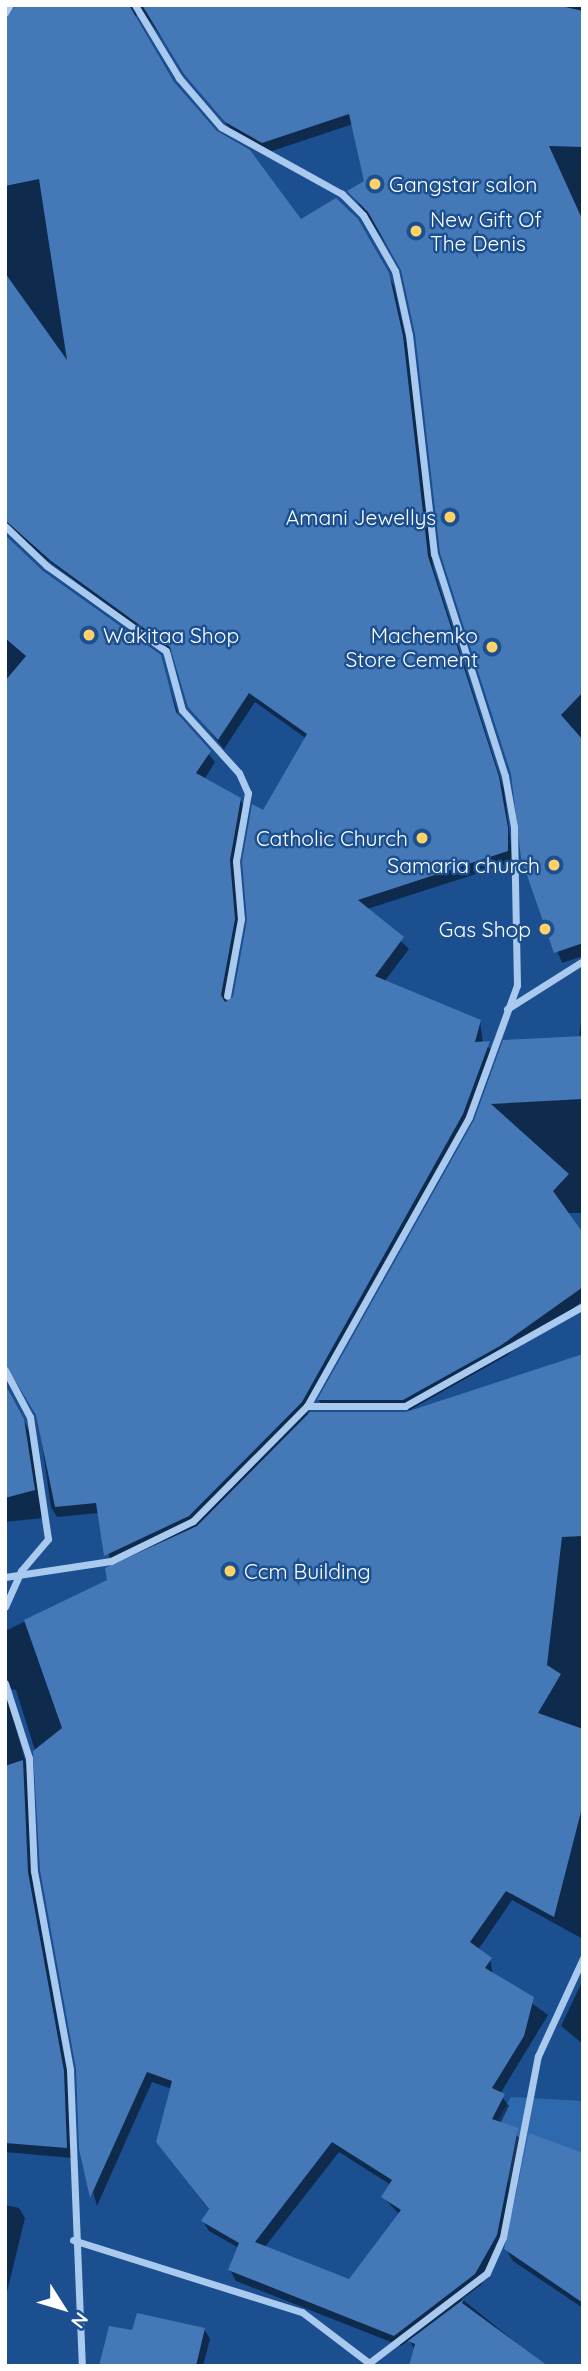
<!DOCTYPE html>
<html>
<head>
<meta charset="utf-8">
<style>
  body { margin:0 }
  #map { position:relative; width:588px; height:2371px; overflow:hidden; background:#1b4f8f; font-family:Quicksand,sans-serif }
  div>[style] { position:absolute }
  .green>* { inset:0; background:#2e69ad }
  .shadow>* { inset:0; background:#0007 }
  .building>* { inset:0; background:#4478b7 }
  .street>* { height:7px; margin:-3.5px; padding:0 3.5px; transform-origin:3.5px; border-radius:3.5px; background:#a9c9ee }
  .dots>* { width:19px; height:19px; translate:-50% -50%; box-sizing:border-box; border:4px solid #1b4f8f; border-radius:50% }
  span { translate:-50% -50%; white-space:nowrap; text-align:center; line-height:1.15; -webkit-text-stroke:5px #1b4f8f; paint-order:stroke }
  .poi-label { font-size:21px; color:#fff }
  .left { translate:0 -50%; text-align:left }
  .right { translate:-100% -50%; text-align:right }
  .frame { position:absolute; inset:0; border:7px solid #fff; pointer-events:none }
  .north { position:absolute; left:28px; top:2273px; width:70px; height:70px; -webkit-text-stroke:5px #1b4f8f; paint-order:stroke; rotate:127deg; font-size:19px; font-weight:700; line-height:28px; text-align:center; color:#fff }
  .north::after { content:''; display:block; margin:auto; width:24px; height:32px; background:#fff; clip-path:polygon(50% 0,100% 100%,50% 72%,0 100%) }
</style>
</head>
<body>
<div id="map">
  <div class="green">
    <div style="clip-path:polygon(511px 2097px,583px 2101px,583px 2150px,555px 2205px,473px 2164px)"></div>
  </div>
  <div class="shadow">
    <div style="clip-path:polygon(evenodd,5px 5px,583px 7px,583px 956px,562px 963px,522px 858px,513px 774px,403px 269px,350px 191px,366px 182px,353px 124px,269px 152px,233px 133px,139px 7px,135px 20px,172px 82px,300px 221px,357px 220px,394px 286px,408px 348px,433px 567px,504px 790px,513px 862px,367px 909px,409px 949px,384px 982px,480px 1021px,483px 1043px,495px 1053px,469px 1125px,307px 1414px,406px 1414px,583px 1357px,583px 1792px,548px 1789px,583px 1811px,583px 1939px,512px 1900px,478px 1950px,490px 1959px,493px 1975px,548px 2015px,500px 2094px,509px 2106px,500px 2124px,523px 2140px,502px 2246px,481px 2285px,462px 2299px,545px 2366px,415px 2350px,409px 2340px,401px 2346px,236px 2281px,230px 2270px,239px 2248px,209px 2231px,203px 2221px,210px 2211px,165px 2152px,172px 2089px,152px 2082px,97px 2206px,81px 2149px,78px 2069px,37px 1757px,16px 1690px,5px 1688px,28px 1771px,33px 1884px,69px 2083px,72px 2158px,5px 2152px,5px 1631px,109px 1581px,112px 1567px,99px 1513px,57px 1517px,51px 1507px,38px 1415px,13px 1373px,5px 1380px,5px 5px,6px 530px,174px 654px,189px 706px,224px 749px,255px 702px,307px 739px,264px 812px,235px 998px,226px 1004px,240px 930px,235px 872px,246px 810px,240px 799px,204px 780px,215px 762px,180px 719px,159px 656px,42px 572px,6px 538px,6px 530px,5px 5px,339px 2152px,391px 2185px,383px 2197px,400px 2215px,349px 2281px,264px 2248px,339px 2152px)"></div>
    <div style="clip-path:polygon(583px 1004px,583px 1213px,566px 1213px,583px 1236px,583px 1301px,506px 1356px,410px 1410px,325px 1410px,319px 1400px,476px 1121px,505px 1042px,579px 1038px)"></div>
    <div style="clip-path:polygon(5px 1385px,29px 1431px,42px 1518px,5px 1522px)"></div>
    <div style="clip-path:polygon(583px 1980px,583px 2044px,561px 2026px)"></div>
    <div style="clip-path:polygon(583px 2155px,583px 2308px,513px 2261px,506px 2249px)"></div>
    <div style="clip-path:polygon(5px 2205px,19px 2208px,25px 2218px,5px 2300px)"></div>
    <div style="clip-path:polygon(204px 2329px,210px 2339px,203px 2366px,101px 2366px,134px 2332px)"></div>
  </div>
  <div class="building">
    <div style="clip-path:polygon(16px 5px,129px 5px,174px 82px,217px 131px,250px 150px,301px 219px,336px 198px,358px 219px,389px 273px,403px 336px,428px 556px,499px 777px,508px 828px,508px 851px,358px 900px,404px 937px,375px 976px,481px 1020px,475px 1042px,490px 1041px,463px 1114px,302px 1402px,189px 1516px,104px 1556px,96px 1503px,55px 1507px,36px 1415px,5px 1364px,5px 681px,26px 656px,5px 638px,5px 535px,43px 571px,161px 655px,176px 712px,211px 751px,196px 773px,241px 798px,230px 860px,235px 919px,221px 995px,225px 1002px,233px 997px,247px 920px,242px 861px,252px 804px,263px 810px,307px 734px,249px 693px,218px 740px,188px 707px,170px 647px,51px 561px,5px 520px,5px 273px,67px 360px,39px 179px,5px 186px,5px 19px)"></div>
    <div style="clip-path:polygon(142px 5px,556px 5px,583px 11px,583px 147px,549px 146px,583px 221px,583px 692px,561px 715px,583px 740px,583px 943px,554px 953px,521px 858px,511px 774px,440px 553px,415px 334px,401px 270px,368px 212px,347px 191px,364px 181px,349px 114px,262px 143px,225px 122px,184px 74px)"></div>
    <div style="clip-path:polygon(583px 1036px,583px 1099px,491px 1104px,569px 1174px,553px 1191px,583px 1233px,583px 1287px,500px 1346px,403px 1400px,317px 1400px,474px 1120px,503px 1040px)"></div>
    <div style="clip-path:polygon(evenodd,583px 1354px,583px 1536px,562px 1537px,547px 1665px,561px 1674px,538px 1713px,583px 1729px,583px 1804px,554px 1917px,506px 1891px,470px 1942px,492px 1958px,485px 1968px,534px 1997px,524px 2036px,492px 2088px,505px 2094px,492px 2119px,518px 2128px,497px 2235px,475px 2274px,394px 2336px,228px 2270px,239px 2243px,201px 2221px,209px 2209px,156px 2142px,172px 2081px,147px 2072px,90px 2198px,79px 2149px,76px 2069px,40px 1870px,33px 1751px,62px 1728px,24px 1620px,107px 1580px,105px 1568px,197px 1526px,310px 1412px,406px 1412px,583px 1354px,332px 2142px,392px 2180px,381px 2197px,401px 2210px,349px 2279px,255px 2242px,332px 2142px)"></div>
    <div style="clip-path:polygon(5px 1384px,24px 1419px,35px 1490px,5px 1498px)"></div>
    <div style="clip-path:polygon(23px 1760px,28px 1872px,64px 2071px,67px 2148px,5px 2143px,5px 1766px)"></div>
    <div style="clip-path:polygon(529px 2133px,583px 2153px,583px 2303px,504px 2249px)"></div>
    <div style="clip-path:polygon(464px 2299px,462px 2303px,548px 2366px,409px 2366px,415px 2344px,408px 2341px)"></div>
    <div style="clip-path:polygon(137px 2313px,205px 2328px,196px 2366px,99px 2366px,109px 2326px,132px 2330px)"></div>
  </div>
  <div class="street">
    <div style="left:5px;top:13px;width:9px;rotate:-58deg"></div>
    <div style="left:5px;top:526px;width:58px;rotate:43.6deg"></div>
    <div style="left:47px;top:566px;width:146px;rotate:35.5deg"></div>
    <div style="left:166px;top:651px;width:61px;rotate:74.8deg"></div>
    <div style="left:182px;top:710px;width:85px;rotate:47.9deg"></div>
    <div style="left:239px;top:773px;width:22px;rotate:66deg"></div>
    <div style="left:248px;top:793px;width:69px;rotate:100deg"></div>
    <div style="left:236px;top:861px;width:58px;rotate:85.1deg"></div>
    <div style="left:241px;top:919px;width:78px;rotate:100.3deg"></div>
    <div style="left:507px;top:1009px;width:90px;rotate:-32.3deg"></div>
    <div style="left:5px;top:1370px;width:53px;rotate:62deg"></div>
    <div style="left:30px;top:1417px;width:123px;rotate:81.6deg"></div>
    <div style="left:48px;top:1539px;width:42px;rotate:130.2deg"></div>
    <div style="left:21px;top:1571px;width:39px;rotate:114deg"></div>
    <div style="left:307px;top:1406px;width:98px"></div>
    <div style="left:405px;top:1406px;width:204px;rotate:-29.3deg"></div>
    <div style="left:5px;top:1577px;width:107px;rotate:-8.6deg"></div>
    <div style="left:111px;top:1561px;width:91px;rotate:-26deg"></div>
    <div style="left:193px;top:1521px;width:162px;rotate:-45.3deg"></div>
    <div style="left:307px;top:1406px;width:331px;rotate:-60.7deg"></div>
    <div style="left:469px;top:1117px;width:140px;rotate:-70deg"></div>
    <div style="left:517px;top:985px;width:158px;rotate:-91.1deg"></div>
    <div style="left:514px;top:827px;width:52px;rotate:-100deg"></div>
    <div style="left:505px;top:776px;width:233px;rotate:-107.7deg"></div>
    <div style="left:434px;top:554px;width:220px;rotate:-96.5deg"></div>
    <div style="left:409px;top:335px;width:66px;rotate:-102.3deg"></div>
    <div style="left:395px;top:271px;width:64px;rotate:-119.7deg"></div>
    <div style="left:363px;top:215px;width:30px;rotate:-135deg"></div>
    <div style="left:342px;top:194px;width:138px;rotate:-151deg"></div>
    <div style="left:221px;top:127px;width:65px;rotate:-130.6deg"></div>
    <div style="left:179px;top:78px;width:85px;rotate:-121.1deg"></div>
    <div style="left:5px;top:1683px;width:79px;rotate:72.3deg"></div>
    <div style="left:29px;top:1758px;width:113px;rotate:87.5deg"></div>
    <div style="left:34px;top:1871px;width:202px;rotate:79.7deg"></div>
    <div style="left:70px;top:2070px;width:296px;rotate:87.7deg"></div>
    <div style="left:73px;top:2240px;width:240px;rotate:17.5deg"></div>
    <div style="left:302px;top:2312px;width:84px;rotate:37.3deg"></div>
    <div style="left:369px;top:2363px;width:148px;rotate:-37.3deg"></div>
    <div style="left:487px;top:2273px;width:39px;rotate:-66deg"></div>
    <div style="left:503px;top:2237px;width:184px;rotate:-79.1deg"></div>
    <div style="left:538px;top:2056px;width:108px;rotate:-65.3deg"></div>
  </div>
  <div class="dots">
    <div style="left:375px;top:184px;background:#ffd166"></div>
    <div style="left:416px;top:231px;background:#ffd166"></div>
    <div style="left:450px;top:517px;background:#ffd166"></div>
    <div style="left:89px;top:635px;background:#ffd166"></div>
    <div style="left:492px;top:647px;background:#ffd166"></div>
    <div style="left:422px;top:838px;background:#ffd166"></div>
    <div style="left:554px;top:865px;background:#ffd166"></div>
    <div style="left:545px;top:929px;background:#ffd166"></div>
    <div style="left:230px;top:1571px;background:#ffd166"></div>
  </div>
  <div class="poi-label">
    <span class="left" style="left:389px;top:184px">Gangstar salon</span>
    <span class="left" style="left:430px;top:231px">New Gift Of<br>The Denis</span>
    <span class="right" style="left:436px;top:517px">Amani Jewellys</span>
    <span class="left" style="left:103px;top:635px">Wakitaa Shop</span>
    <span class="right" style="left:478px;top:647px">Machemko<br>Store Cement</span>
    <span class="right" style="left:408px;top:838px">Catholic Church</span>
    <span class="right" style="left:540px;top:865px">Samaria church</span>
    <span class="right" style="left:531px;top:929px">Gas Shop</span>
    <span class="left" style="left:244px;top:1571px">Ccm Building</span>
  </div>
  <div class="frame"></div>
  <div class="north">N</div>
</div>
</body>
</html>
